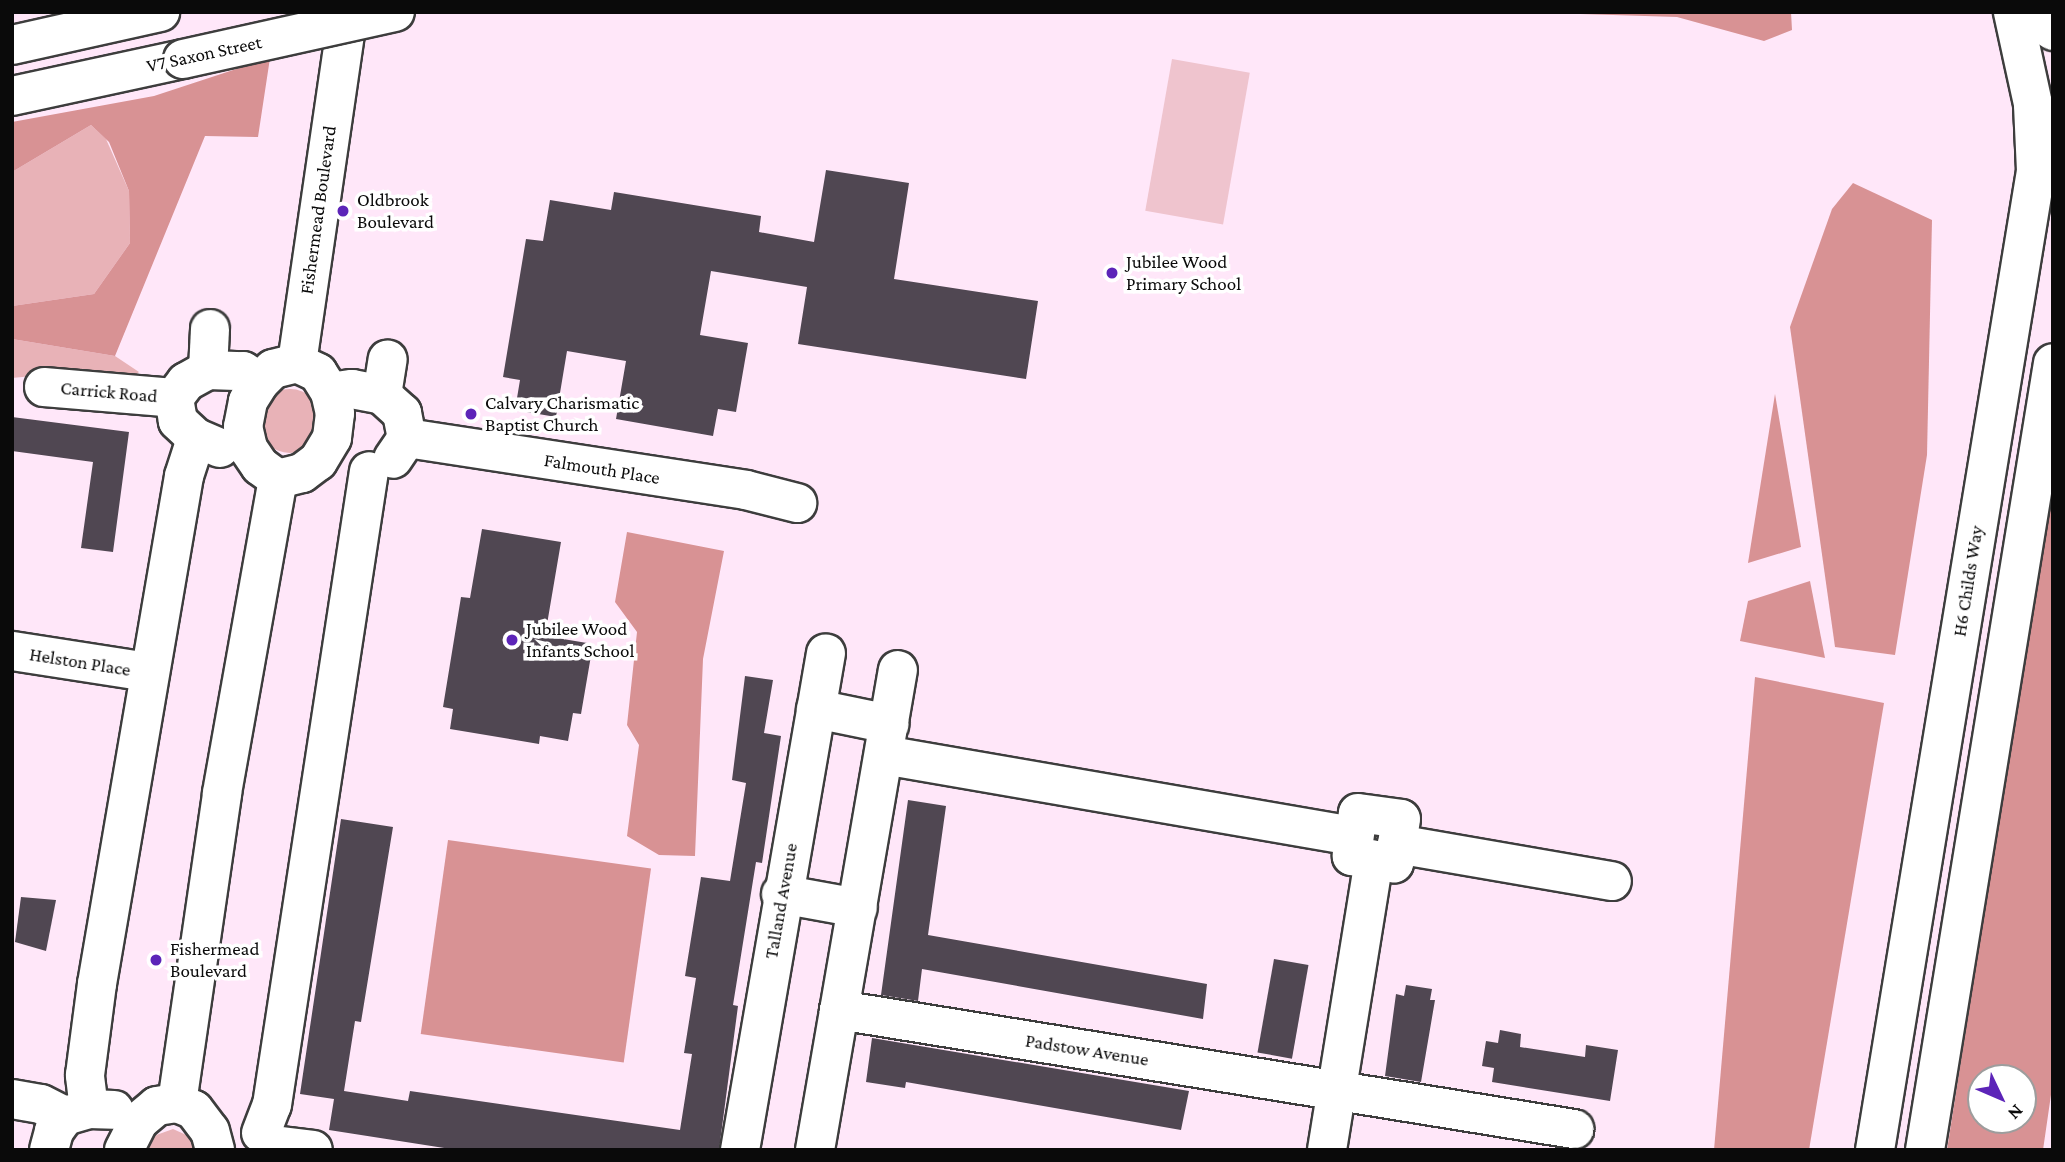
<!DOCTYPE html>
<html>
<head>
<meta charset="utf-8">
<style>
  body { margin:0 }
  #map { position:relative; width:2065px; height:1162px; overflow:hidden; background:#ffe7f9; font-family:"Crimson Pro",serif }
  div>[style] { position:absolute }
  .green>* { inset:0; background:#e8b2b7 }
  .round { border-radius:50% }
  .forest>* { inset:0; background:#d89294; transform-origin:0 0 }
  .pitch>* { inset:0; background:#efc4ce; transform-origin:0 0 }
  .building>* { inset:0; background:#504752; transform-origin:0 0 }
  .roads { filter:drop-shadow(2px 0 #3d3d3d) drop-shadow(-2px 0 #3d3d3d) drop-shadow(0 2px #3d3d3d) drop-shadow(0 -2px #3d3d3d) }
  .minor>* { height:38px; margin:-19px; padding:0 19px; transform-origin:19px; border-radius:19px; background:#fff }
  .bridges { filter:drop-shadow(2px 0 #3d3d3d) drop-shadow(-2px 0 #3d3d3d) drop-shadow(0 2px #3d3d3d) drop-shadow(0 -2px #3d3d3d) }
  .minor-bridge>* { height:38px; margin:-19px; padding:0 19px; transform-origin:19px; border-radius:19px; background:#fff }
  .dots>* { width:19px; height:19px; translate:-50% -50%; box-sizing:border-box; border:4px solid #fff; border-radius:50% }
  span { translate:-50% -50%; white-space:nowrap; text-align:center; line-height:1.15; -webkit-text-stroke:7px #fff; paint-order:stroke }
  .street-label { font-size:19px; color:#0a0a0a }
  .poi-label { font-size:19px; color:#0a0a0a }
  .left { translate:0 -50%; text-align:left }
  .frame { position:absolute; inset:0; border:14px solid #0a0a0a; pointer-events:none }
  .north { position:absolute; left:1967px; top:1064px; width:70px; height:70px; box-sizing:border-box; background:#fff; border:2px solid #9d9d9d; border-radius:50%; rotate:134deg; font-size:19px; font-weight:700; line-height:28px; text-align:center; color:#0a0a0a }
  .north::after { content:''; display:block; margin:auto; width:24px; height:32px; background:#5c24b8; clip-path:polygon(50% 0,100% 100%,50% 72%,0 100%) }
</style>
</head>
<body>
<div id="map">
  <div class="green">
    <div style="clip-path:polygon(91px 125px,106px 139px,129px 191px,130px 243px,94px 294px,12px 306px,12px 172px)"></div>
    <div style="clip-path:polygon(12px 339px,115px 356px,139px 372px,123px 385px,53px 374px,12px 378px)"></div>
    <div class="round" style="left:258px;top:389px;width:64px;height:64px"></div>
    <div style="clip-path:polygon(173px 1129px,193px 1138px,200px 1150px,141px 1150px,148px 1138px)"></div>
  </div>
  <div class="forest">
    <div style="clip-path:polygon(1519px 12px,1791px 12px,1792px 30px,1764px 41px,1677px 17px)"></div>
    <div style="clip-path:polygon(270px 58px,258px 137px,205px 136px,115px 356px,12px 339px,12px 306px,94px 294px,130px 243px,129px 191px,109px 142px,91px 125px,12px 172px,12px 122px,154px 96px)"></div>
    <div style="clip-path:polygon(1853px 183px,1932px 220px,1927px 455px,1895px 655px,1835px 647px,1790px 327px,1832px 209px)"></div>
    <div style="clip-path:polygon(1775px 394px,1801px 547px,1748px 563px)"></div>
    <div style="clip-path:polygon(evenodd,2053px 472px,2053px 1081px,2043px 1150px,1947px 1150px,2053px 472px,1981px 1078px,2023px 1078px,2023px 1120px,1981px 1120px,1981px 1078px)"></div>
    <div style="clip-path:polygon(627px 532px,724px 551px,703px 659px,695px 856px,659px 855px,627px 836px,639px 745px,627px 725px,637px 632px,615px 602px)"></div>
    <div style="clip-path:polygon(1810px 581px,1825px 658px,1740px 641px,1748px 601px)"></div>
    <div style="clip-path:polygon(1755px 677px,1884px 703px,1809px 1150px,1714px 1150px)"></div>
    <div style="left:448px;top:840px;width:205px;height:196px;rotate:8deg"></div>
  </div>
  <div class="pitch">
    <div style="left:1172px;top:59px;width:79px;height:154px;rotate:10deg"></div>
  </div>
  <div class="building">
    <div style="clip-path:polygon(826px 170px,909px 183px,894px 279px,1038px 301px,1026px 379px,798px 344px,807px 287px,711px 271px,700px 335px,748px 343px,736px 412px,718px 409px,713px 436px,616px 419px,626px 361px,567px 351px,556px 417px,515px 410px,520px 380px,503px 377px,526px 239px,543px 241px,550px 200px,611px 210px,614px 192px,761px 216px,759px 232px,814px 242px)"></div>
    <div style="clip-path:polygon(12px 417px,129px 432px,113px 552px,81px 548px,93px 462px,12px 451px)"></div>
    <div style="clip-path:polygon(482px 529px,561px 542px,545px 636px,593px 644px,581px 714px,573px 713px,568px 741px,540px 736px,539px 744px,450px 729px,453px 709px,443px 707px,461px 597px,470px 598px)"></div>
    <div style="clip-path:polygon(745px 676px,773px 680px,764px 733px,781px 736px,762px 863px,756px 862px,733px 1005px,738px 1006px,719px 1150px,457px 1150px,329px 1130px,334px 1099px,300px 1094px,341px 819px,393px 827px,361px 1022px,355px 1021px,344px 1091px,408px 1101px,410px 1091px,680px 1130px,692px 1054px,684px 1053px,696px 978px,685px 976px,701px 877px,730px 881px,746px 783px,732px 780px)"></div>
    <div style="clip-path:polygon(908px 800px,946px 806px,928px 935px,1207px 984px,1203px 1019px,922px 969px,918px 1001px,881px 995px)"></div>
    <div style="clip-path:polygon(21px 897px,56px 900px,46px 951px,15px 942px)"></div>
    <div style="left:1274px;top:959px;width:35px;height:95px;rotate:10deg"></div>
    <div style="clip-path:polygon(1406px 985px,1432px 989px,1430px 1000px,1435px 1000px,1421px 1082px,1385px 1076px,1396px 994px,1404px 996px)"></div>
    <div style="clip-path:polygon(1500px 1030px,1521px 1034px,1520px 1047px,1585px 1057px,1586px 1045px,1618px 1050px,1610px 1101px,1492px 1082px,1494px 1068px,1482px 1066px,1486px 1041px,1498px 1043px)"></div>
    <div style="clip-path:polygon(872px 1038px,1189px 1091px,1181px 1130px,906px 1082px,905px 1088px,866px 1082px)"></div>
  </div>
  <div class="roads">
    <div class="minor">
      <div style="left:2024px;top:12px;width:35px;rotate:33deg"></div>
      <div style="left:12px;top:45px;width:152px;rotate:-12.6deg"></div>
      <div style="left:12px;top:96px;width:175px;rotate:-12.2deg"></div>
      <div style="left:297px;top:363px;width:355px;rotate:-81.7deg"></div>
      <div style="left:297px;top:363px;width:23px;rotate:25deg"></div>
      <div style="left:318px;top:373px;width:22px;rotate:58deg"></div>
      <div style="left:330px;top:392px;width:22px;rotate:77deg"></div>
      <div style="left:335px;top:413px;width:25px;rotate:97deg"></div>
      <div style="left:332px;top:438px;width:27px;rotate:121deg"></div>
      <div style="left:318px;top:461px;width:20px;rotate:143deg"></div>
      <div style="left:302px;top:473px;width:25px;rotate:166deg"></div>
      <div style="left:278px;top:479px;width:22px;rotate:-144deg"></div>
      <div style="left:260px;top:466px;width:22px;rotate:-124deg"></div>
      <div style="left:248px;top:448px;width:22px;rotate:-103deg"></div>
      <div style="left:243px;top:427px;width:26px;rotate:-79deg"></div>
      <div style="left:248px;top:401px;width:22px;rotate:-58deg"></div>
      <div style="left:260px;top:382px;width:18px;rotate:-45deg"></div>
      <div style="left:273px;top:369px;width:25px;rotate:-14deg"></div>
      <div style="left:208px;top:370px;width:41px;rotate:-87.2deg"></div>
      <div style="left:44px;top:387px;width:130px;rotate:4.8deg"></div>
      <div style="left:330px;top:392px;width:22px;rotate:-8deg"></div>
      <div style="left:352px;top:389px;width:31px;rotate:11deg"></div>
      <div style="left:382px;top:395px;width:27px;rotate:42deg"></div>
      <div style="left:402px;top:413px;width:25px;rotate:79deg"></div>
      <div style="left:407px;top:438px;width:25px;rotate:124deg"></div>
      <div style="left:382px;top:395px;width:36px;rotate:-81deg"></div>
      <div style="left:407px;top:438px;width:343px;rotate:8.7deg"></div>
      <div style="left:746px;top:490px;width:53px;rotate:14.3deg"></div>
      <div style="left:220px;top:448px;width:26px;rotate:-157deg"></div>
      <div style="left:196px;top:438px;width:25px;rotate:-137deg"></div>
      <div style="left:178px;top:421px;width:23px;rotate:-100deg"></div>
      <div style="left:174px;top:398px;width:20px;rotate:-53deg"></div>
      <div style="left:186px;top:382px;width:25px;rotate:-29deg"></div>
      <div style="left:208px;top:370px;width:35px;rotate:2deg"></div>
      <div style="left:243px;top:371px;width:20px;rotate:33deg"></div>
      <div style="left:12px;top:651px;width:138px;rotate:8.8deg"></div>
      <div style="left:816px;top:709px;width:75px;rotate:11.6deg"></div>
      <div style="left:884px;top:755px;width:477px;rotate:9.8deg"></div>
      <div style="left:1358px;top:813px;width:43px;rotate:7.9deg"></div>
      <div style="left:1401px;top:819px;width:45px;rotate:99deg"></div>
      <div style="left:1394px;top:863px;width:43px;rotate:-170.5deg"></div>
      <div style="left:1352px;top:856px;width:43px;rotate:-82.1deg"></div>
      <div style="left:1397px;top:844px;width:218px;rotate:9.8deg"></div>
      <div style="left:781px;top:894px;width:78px;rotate:10.3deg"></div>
      <div style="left:839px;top:1010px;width:745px;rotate:9.2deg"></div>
      <div style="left:12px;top:1099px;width:29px;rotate:10deg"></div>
      <div style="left:41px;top:1104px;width:27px;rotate:27deg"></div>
      <div style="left:177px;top:1103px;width:313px;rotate:-81.7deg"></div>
      <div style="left:222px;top:793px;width:319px;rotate:-79.9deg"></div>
      <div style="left:89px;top:1109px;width:34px;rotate:-97deg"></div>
      <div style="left:85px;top:1075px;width:92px;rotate:-82.5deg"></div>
      <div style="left:97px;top:984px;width:515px;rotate:-80.28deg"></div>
      <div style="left:184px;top:476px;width:40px;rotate:-72deg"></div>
      <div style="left:261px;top:1133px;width:30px;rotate:-69deg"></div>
      <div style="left:272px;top:1105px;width:641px;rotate:-81.3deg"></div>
      <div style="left:282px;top:1146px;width:31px;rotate:7deg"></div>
      <div style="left:49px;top:1150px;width:20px;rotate:-75deg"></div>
      <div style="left:54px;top:1131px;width:19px;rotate:-54deg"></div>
      <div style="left:65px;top:1116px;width:25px;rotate:-16deg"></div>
      <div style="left:89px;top:1109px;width:25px;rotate:2deg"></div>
      <div style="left:124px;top:1150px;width:33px;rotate:-63deg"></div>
      <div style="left:139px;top:1121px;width:23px;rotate:-40deg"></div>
      <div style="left:157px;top:1106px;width:20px;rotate:-9deg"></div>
      <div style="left:177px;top:1103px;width:18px;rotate:22deg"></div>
      <div style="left:194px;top:1110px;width:26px;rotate:53deg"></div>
      <div style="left:210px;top:1131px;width:20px;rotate:75deg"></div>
      <div style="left:740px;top:1150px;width:504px;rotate:-80.18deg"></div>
      <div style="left:815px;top:1150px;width:487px;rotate:-80.2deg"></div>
      <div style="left:1327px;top:1150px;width:294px;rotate:-80.8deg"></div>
      <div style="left:1875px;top:1150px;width:992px;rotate:-80.66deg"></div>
      <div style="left:2036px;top:171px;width:67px;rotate:-92.6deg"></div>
      <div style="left:2033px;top:104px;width:94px;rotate:-102.3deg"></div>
      <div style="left:1925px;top:1150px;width:797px;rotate:-80.76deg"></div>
    </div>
  </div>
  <div class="bridges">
    <div class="minor-bridge">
      <div style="left:183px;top:59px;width:217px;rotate:-12.5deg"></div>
    </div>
  </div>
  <div class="dots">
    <div style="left:343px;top:211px;background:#5c24b8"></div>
    <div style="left:1112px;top:273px;background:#5c24b8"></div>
    <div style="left:471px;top:414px;background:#5c24b8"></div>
    <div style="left:512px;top:640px;background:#5c24b8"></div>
    <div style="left:156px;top:960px;background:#5c24b8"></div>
  </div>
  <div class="street-label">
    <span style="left:204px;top:54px;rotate:-12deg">V7 Saxon Street</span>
    <span style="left:318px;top:210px;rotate:-82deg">Fishermead Boulevard</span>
    <span style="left:109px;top:392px;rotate:5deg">Carrick Road</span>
    <span style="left:602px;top:469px;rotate:9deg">Falmouth Place</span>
    <span style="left:1968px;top:581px;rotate:-81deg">H6 Childs Way</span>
    <span style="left:80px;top:662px;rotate:9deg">Helston Place</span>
    <span style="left:781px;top:901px;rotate:-80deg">Talland Avenue</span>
    <span style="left:1087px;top:1050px;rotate:9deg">Padstow Avenue</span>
  </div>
  <div class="poi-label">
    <span class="left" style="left:357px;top:211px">Oldbrook<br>Boulevard</span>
    <span class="left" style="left:1126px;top:273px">Jubilee Wood<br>Primary School</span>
    <span class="left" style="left:485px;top:414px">Calvary Charismatic<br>Baptist Church</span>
    <span class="left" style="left:526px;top:640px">Jubilee Wood<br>Infants School</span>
    <span class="left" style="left:170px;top:960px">Fishermead<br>Boulevard</span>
  </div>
  <div class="frame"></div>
  <div class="north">N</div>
</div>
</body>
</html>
